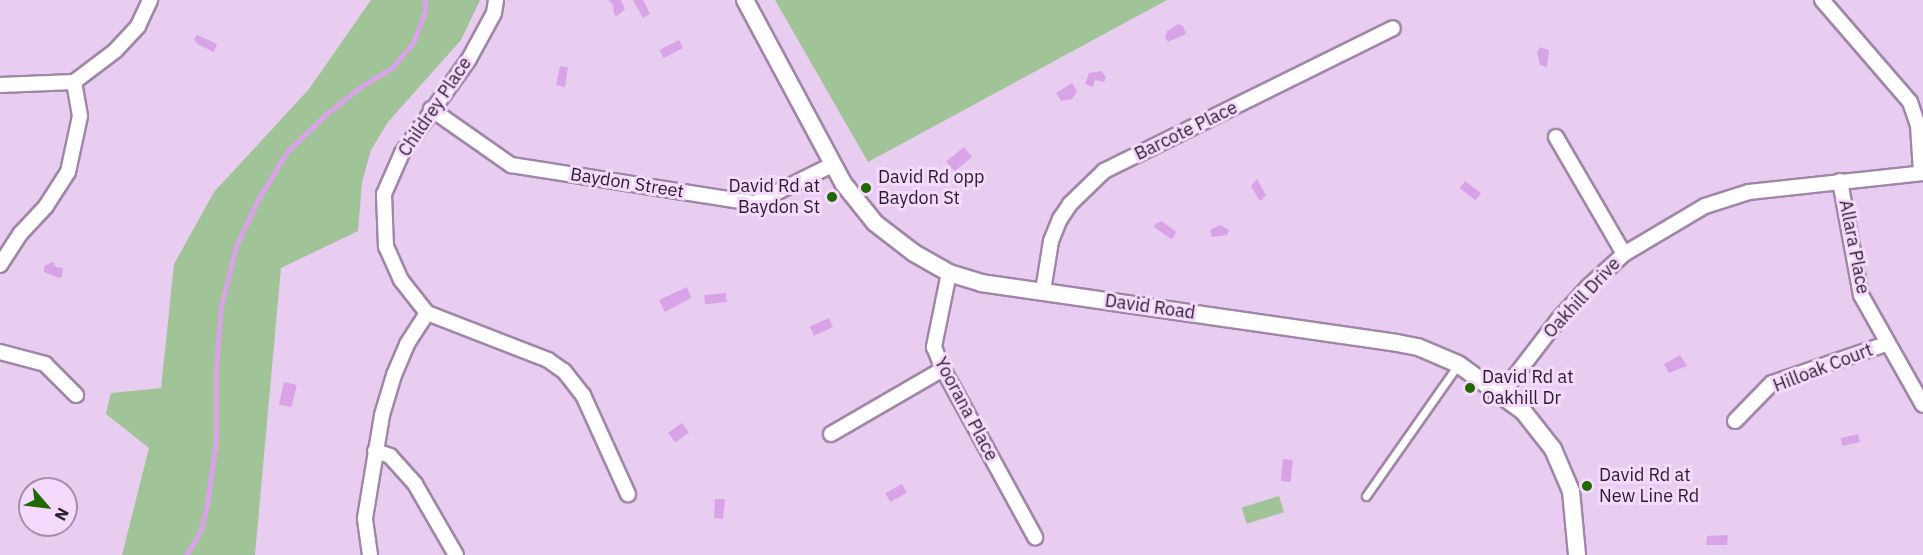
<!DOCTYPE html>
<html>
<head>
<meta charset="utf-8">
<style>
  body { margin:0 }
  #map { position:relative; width:1923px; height:555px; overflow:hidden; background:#e9cdf0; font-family:"IBM Plex Sans",sans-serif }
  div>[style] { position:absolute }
  .green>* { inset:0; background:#a0c398; transform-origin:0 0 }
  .water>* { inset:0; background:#d9a4e7; transform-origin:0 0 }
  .stream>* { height:4.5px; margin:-2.25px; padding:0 2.25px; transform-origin:2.25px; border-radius:2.25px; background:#d9a4e7 }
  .roads { filter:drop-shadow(2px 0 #a086a7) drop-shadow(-2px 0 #a086a7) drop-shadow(0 2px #a086a7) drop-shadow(0 -2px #a086a7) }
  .service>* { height:7px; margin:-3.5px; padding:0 3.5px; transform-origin:3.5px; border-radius:3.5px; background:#fff }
  .minor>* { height:14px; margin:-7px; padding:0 7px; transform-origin:7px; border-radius:7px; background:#fff }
  .tertiary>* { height:16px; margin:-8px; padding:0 8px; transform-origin:8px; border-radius:8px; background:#fff }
  .dots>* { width:16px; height:16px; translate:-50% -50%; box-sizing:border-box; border:3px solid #f6dafd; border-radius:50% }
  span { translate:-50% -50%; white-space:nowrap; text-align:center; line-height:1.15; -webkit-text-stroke:6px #f6dafd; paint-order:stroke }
  .street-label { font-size:18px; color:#281e2b }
  .poi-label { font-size:18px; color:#281e2b }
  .left { translate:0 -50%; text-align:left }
  .right { translate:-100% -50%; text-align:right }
  .north { position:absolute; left:18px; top:477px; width:60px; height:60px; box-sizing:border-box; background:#f6dafd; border:2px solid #a48fa9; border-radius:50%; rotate:118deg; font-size:16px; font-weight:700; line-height:24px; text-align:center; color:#281e2b }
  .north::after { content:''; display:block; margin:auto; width:21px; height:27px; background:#216801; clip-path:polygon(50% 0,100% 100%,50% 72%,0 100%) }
</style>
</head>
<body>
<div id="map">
  <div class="green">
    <div style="clip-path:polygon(371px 0,480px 0,461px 40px,388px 122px,371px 150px,362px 182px,358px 231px,281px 268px,255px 555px,122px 555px,149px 448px,106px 414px,111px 393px,161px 388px,174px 264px,214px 192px,309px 89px)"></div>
    <div style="clip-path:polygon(775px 0,1167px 0,868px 162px)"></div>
    <div style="left:1279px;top:496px;width:17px;height:39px;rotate:73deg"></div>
  </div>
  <div class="water">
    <div style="clip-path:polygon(608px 0,621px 0,625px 9px,617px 16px,614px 15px,613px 5px)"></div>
    <div style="clip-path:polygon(633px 0,643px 0,650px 14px,643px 18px)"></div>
    <div style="clip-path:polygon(1178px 24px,1183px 26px,1186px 34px,1168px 42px,1165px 37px,1167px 31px)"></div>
    <div style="clip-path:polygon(197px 35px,217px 44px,214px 52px,197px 44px,194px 39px)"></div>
    <div style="left:679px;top:40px;width:9px;height:22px;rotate:63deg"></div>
    <div style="clip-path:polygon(1540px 47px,1549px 50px,1547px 67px,1540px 65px,1537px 52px)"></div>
    <div style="clip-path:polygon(560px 66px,568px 67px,565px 87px,556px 85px)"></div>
    <div style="clip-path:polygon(1101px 71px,1106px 77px,1104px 82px,1095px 80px,1093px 87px,1085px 84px,1089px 73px)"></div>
    <div style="clip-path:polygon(1072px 83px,1077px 91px,1072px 99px,1061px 101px,1056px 93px)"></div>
    <div style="left:964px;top:147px;width:13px;height:23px;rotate:51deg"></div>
    <div style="clip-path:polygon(1257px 179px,1266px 195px,1262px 200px,1259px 200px,1251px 186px)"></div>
    <div style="left:1465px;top:181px;width:20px;height:9px;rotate:37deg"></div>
    <div style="clip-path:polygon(1162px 221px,1176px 232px,1174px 237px,1171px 239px,1154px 227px,1155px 224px)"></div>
    <div style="clip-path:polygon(1220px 225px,1229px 230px,1227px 235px,1212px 237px,1210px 230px)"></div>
    <div style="clip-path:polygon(53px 262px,56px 267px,63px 268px,62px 277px,59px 278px,44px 272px,44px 266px)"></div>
    <div style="clip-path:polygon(687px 287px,691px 298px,665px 312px,659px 300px)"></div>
    <div style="left:726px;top:293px;width:9px;height:22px;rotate:84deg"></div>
    <div style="left:829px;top:318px;width:10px;height:21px;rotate:66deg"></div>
    <div style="clip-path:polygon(1680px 355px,1687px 366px,1669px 373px,1664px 364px)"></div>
    <div style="left:284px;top:382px;width:13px;height:23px;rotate:13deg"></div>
    <div style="left:682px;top:423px;width:12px;height:17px;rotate:55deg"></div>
    <div style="left:1858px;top:434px;width:8px;height:18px;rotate:76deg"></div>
    <div style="left:1283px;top:459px;width:10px;height:22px;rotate:6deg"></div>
    <div style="left:902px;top:484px;width:10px;height:19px;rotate:61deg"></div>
    <div style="clip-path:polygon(715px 499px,725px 499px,723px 519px,714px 518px)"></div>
    <div style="clip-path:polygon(1728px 535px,1727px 545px,1706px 545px,1707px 536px)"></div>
  </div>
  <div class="stream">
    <div style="left:186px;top:555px;width:26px;rotate:-58deg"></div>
    <div style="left:200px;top:533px;width:29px;rotate:-76deg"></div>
    <div style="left:207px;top:505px;width:65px;rotate:-82deg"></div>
    <div style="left:216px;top:441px;width:73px;rotate:-90deg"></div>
    <div style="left:216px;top:368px;width:61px;rotate:-85.3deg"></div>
    <div style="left:221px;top:307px;width:63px;rotate:-76.2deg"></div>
    <div style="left:236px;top:246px;width:53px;rotate:-64.4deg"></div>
    <div style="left:259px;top:198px;width:54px;rotate:-58.7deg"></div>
    <div style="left:287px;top:152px;width:53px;rotate:-44.2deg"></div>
    <div style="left:325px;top:115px;width:47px;rotate:-38.1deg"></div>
    <div style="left:362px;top:86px;width:35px;rotate:-31deg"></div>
    <div style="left:392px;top:68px;width:33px;rotate:-50deg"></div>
    <div style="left:413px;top:43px;width:34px;rotate:-69deg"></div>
    <div style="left:425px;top:11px;width:11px;rotate:-90deg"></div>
  </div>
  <div class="roads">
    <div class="service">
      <div style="left:1366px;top:496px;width:159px;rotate:-55deg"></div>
    </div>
    <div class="minor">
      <div style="left:1822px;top:0;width:135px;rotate:49.2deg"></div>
      <div style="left:1910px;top:102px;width:24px;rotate:71deg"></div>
      <div style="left:1918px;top:125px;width:48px;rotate:86.4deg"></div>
      <div style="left:0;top:85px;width:74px;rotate:-2.3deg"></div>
      <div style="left:74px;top:82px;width:51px;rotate:-37.1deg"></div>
      <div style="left:115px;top:51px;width:34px;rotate:-47deg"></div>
      <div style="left:138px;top:26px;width:29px;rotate:-65deg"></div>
      <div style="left:431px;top:109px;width:98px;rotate:35deg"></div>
      <div style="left:511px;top:165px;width:247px;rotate:8.9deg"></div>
      <div style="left:755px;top:203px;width:86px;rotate:-26.3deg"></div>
      <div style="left:1556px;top:137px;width:135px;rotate:59.8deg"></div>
      <div style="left:1840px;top:181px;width:116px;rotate:79.6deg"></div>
      <div style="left:1861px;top:295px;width:126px;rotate:60.6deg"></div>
      <div style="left:0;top:265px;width:38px;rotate:-57deg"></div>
      <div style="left:21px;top:233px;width:37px;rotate:-47deg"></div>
      <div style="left:46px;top:206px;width:40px;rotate:-57.1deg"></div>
      <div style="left:68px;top:172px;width:57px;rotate:-77.9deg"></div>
      <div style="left:80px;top:116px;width:35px;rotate:-100deg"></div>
      <div style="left:949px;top:273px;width:76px;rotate:101.5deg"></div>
      <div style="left:934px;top:347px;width:24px;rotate:68deg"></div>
      <div style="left:943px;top:369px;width:192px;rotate:61.3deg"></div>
      <div style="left:1043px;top:291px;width:51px;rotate:-80.9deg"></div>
      <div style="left:1051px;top:241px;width:24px;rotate:-68deg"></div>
      <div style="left:1060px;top:219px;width:18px;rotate:-56deg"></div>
      <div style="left:1070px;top:204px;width:47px;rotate:-44.1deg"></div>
      <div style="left:1104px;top:171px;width:322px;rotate:-26.3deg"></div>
      <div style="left:427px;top:313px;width:42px;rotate:-128.2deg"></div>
      <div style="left:401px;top:280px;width:36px;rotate:-114deg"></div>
      <div style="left:386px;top:247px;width:53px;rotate:-92.2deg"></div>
      <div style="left:384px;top:194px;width:45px;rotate:-66.3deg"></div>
      <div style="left:402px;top:153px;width:115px;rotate:-54.5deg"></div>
      <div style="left:469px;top:59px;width:52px;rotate:-61.5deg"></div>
      <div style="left:494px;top:13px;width:13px;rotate:-81deg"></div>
      <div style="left:0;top:352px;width:47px;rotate:14.9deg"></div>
      <div style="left:45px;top:364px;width:44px;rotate:45deg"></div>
      <div style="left:1502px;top:393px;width:92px;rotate:-52.5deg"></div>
      <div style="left:1558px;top:320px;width:45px;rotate:-47.7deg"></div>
      <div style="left:1588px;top:287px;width:49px;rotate:-42.5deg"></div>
      <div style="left:1624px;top:254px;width:94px;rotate:-30.7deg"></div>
      <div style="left:1705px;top:206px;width:46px;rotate:-17.7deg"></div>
      <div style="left:1749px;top:192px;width:175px;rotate:-6.2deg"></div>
      <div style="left:1735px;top:421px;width:53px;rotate:-45.8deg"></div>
      <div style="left:1772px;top:383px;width:120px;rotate:-18.9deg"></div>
      <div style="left:831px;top:434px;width:129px;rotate:-30.1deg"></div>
      <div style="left:375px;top:451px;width:16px;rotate:18deg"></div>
      <div style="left:390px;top:456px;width:38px;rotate:48deg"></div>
      <div style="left:415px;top:484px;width:82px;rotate:60deg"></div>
      <div style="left:370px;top:555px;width:37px;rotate:-98deg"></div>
      <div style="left:365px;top:518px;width:104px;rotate:-80.6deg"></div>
      <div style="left:382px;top:415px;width:42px;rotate:-73.3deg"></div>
      <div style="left:394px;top:375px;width:34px;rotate:-67deg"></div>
      <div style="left:407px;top:344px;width:37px;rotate:-57deg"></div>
      <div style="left:427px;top:313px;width:130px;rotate:21.2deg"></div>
      <div style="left:548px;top:360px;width:19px;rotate:35deg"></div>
      <div style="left:564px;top:371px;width:31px;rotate:52deg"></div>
      <div style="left:583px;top:395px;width:109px;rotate:65.6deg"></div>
    </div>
    <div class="tertiary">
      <div style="left:745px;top:0;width:208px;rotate:61.8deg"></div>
      <div style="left:843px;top:183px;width:51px;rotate:51.3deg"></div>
      <div style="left:875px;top:223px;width:49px;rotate:37.6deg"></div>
      <div style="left:914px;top:253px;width:40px;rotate:29.7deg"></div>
      <div style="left:949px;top:273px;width:34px;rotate:17deg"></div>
      <div style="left:981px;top:283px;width:420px;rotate:8.2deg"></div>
      <div style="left:1397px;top:343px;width:21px;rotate:11deg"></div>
      <div style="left:1418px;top:347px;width:43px;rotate:23deg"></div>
      <div style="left:1458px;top:364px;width:80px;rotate:35.9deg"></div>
      <div style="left:1523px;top:411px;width:48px;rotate:51.7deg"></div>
      <div style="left:1553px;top:449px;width:46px;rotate:66.8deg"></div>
      <div style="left:1571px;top:491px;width:64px;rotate:84.6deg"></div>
    </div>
  </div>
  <div class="dots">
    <div style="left:866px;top:188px;background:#216801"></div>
    <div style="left:832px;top:197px;background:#216801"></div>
    <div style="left:1470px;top:388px;background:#216801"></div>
    <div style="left:1587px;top:486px;background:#216801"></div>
  </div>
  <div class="street-label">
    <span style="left:435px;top:107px;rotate:-56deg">Childrey Place</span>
    <span style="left:1186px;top:131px;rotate:-26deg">Barcote Place</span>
    <span style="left:627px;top:183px;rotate:9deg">Baydon Street</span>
    <span style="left:1854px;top:247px;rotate:79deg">Allara Place</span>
    <span style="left:1582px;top:298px;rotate:-47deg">Oakhill Drive</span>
    <span style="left:1150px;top:307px;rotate:8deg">David Road</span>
    <span style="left:1823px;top:368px;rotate:-21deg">Hilloak Court</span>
    <span style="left:966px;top:409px;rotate:62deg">Yoorana Place</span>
  </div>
  <div class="poi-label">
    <span class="left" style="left:878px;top:188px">David Rd opp<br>Baydon St</span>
    <span class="right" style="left:820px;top:197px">David Rd at<br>Baydon St</span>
    <span class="left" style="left:1482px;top:388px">David Rd at<br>Oakhill Dr</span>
    <span class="left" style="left:1599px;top:486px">David Rd at<br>New Line Rd</span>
  </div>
  <div class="north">N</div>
</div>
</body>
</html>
